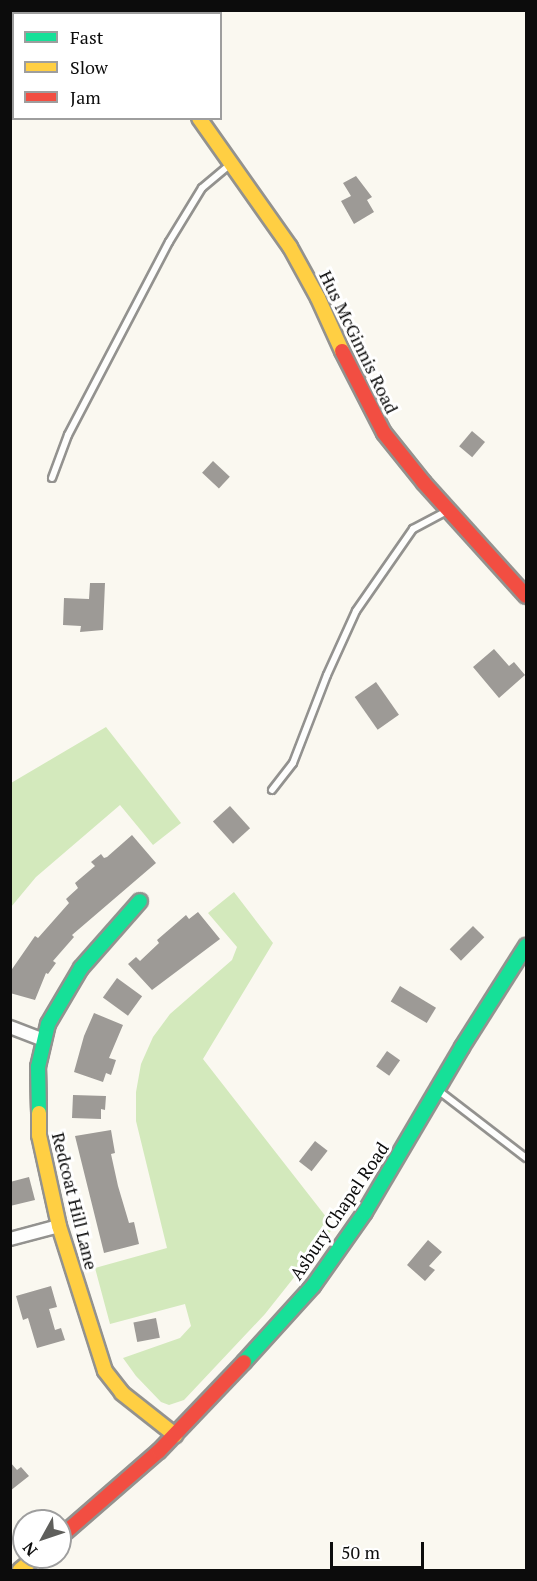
<!DOCTYPE html>
<html>
<head>
<meta charset="utf-8">
<style>
  body { margin:0 }
  #map { position:relative; width:537px; height:1581px; overflow:hidden; background:#faf8f0; font-family:"PT Serif",serif }
  div>[style] { position:absolute }
  .forest>* { inset:0; background:#d3e9bc }
  .building>* { inset:0; background:#9d9a96; transform-origin:0 0 }
  .roads { filter:drop-shadow(2px 0 #93928f) drop-shadow(-2px 0 #93928f) drop-shadow(0 2px #93928f) drop-shadow(0 -2px #93928f) }
  .lane>* { height:6px; margin:-3px; padding:0 3px; transform-origin:3px; border-radius:3px; background:#fefefd }
  .street>* { height:12px; margin:-6px; padding:0 6px; transform-origin:6px; border-radius:6px; background:#fefefd }
  .fast>* { height:14px; margin:-7px; padding:0 7px; transform-origin:7px; border-radius:7px; background:#16e098 }
  .slow>* { height:14px; margin:-7px; padding:0 7px; transform-origin:7px; border-radius:7px; background:#ffcf43 }
  .jam>* { height:14px; margin:-7px; padding:0 7px; transform-origin:7px; border-radius:7px; background:#f24e42 }
  span { translate:-50% -50%; white-space:nowrap; text-align:center; line-height:1.15; -webkit-text-stroke:6px #fff; paint-order:stroke }
  .street-label { font-size:18px; color:#0c0c0c }
  .frame { position:absolute; inset:0; border:12px solid #0c0c0c; pointer-events:none }
  .legend { position:absolute; left:12px; top:12px; width:210px; height:108px; box-sizing:border-box; background:#fff; border:2px solid #9e9e9e; margin:0; padding:8px 10px; list-style:none; font-size:18px; color:#0c0c0c }
  .legend li { display:flex; align-items:center; gap:12px; height:30px }
  .legend b { width:30px; border:2px solid #9e9e9e }
  .north { position:absolute; left:12px; top:1509px; width:60px; height:60px; box-sizing:border-box; background:#fff; border:2px solid #9e9e9e; border-radius:50%; rotate:230deg; font-size:16px; font-weight:700; line-height:24px; text-align:center; color:#0c0c0c }
  .north::after { content:''; display:block; margin:auto; width:21px; height:27px; background:#5f5f5c; clip-path:polygon(50% 0,100% 100%,50% 72%,0 100%) }
  .scale { position:absolute; left:330px; top:1542px; width:94px; height:27px; box-sizing:border-box; border:3px solid #0c0c0c; border-top:0; padding-left:8px; font-size:18px; line-height:21px; white-space:nowrap; color:#0c0c0c; -webkit-text-stroke:4px #fff; paint-order:stroke }
</style>
</head>
<body>
<div id="map">
  <div class="forest">
    <div style="clip-path:polygon(106px 727px,181px 823px,153px 845px,120px 805px,36px 877px,11px 907px,11px 783px)"></div>
    <div style="clip-path:polygon(234px 892px,273px 943px,203px 1059px,334px 1227px,265px 1314px,184px 1400px,169px 1405px,161px 1402px,136px 1376px,123px 1358px,180px 1338px,191px 1326px,185px 1304px,110px 1324px,95px 1268px,167px 1248px,136px 1121px,136px 1092px,141px 1064px,153px 1037px,170px 1014px,232px 960px,237px 947px,208px 913px)"></div>
  </div>
  <div class="building">
    <div style="clip-path:polygon(356px 176px,372px 197px,367px 200px,374px 212px,354px 224px,341px 201px,351px 196px,343px 183px)"></div>
    <div style="left:472px;top:431px;width:17px;height:20px;rotate:40deg"></div>
    <div style="left:213px;top:461px;width:23px;height:16px;rotate:43deg"></div>
    <div style="clip-path:polygon(90px 583px,105px 583px,103px 630px,80px 632px,81px 626px,63px 625px,64px 598px,89px 599px)"></div>
    <div style="clip-path:polygon(494px 649px,509px 666px,514px 662px,525px 675px,499px 698px,473px 667px)"></div>
    <div style="left:376px;top:682px;width:40px;height:26px;rotate:55deg"></div>
    <div style="left:230px;top:806px;width:30px;height:23px;rotate:48deg"></div>
    <div style="clip-path:polygon(132px 835px,156px 863px,72px 935px,74px 937px,53px 961px,56px 963px,48px 974px,46px 973px,35px 1000px,10px 993px,10px 972px,35px 936px,38px 938px,69px 903px,66px 899px,78px 888px,75px 883px,95px 866px,91px 862px,101px 854px,104px 858px,107px 857px)"></div>
    <div style="clip-path:polygon(198px 912px,220px 939px,152px 990px,128px 964px,136px 957px,140px 961px,159px 943px,157px 940px,186px 915px,189px 919px)"></div>
    <div style="left:473px;top:926px;width:16px;height:33px;rotate:45deg"></div>
    <div style="left:117px;top:978px;width:31px;height:24px;rotate:36deg"></div>
    <div style="left:400px;top:986px;width:42px;height:18px;rotate:31deg"></div>
    <div style="clip-path:polygon(94px 1013px,123px 1025px,109px 1058px,116px 1060px,111px 1075px,106px 1073px,103px 1082px,74px 1072px,84px 1036px)"></div>
    <div style="left:387px;top:1051px;width:16px;height:19px;rotate:35deg"></div>
    <div style="clip-path:polygon(73px 1095px,106px 1096px,105px 1110px,101px 1109px,101px 1119px,72px 1118px)"></div>
    <div style="clip-path:polygon(111px 1130px,115px 1153px,111px 1154px,118px 1186px,129px 1223px,134px 1222px,139px 1244px,104px 1253px,75px 1136px)"></div>
    <div style="left:315px;top:1141px;width:16px;height:26px;rotate:38deg"></div>
    <div style="clip-path:polygon(29px 1177px,35px 1200px,10px 1206px,10px 1182px)"></div>
    <div style="clip-path:polygon(428px 1240px,442px 1252px,429px 1266px,435px 1270px,425px 1281px,407px 1265px)"></div>
    <div style="clip-path:polygon(51px 1286px,57px 1307px,49px 1309px,55px 1330px,61px 1328px,65px 1340px,37px 1348px,28px 1318px,23px 1320px,16px 1296px)"></div>
    <div style="left:156px;top:1318px;width:20px;height:23px;rotate:79deg"></div>
    <div style="clip-path:polygon(10px 1462px,17px 1470px,21px 1467px,29px 1476px,10px 1491px)"></div>
  </div>
  <div class="roads">
    <div class="lane">
      <div style="left:52px;top:478px;width:46px;rotate:-69.6deg"></div>
      <div style="left:68px;top:435px;width:218px;rotate:-62.4deg"></div>
      <div style="left:169px;top:242px;width:63px;rotate:-58.6deg"></div>
      <div style="left:202px;top:188px;width:35px;rotate:-40deg"></div>
      <div style="left:272px;top:790px;width:34px;rotate:-52deg"></div>
      <div style="left:293px;top:763px;width:94px;rotate:-68.9deg"></div>
      <div style="left:327px;top:675px;width:70px;rotate:-65.6deg"></div>
      <div style="left:356px;top:611px;width:100px;rotate:-55.2deg"></div>
      <div style="left:413px;top:529px;width:36px;rotate:-28deg"></div>
      <div style="left:439px;top:1091px;width:110px;rotate:37.6deg"></div>
    </div>
    <div class="street">
      <div style="left:121px;top:10px;width:4px;rotate:63deg"></div>
      <div style="left:10px;top:1027px;width:36px;rotate:21deg"></div>
      <div style="left:10px;top:1239px;width:51px;rotate:-14.9deg"></div>
    </div>
    <div class="fast">
      <div style="left:39px;top:1113px;width:46px;rotate:-91.2deg"></div>
      <div style="left:38px;top:1067px;width:44px;rotate:-76.9deg"></div>
      <div style="left:48px;top:1024px;width:65px;rotate:-59.5deg"></div>
      <div style="left:81px;top:968px;width:89px;rotate:-48.6deg"></div>
      <div style="left:244px;top:1362px;width:103px;rotate:-47.8deg"></div>
      <div style="left:313px;top:1286px;width:90px;rotate:-54.9deg"></div>
      <div style="left:365px;top:1212px;width:191px;rotate:-59.5deg"></div>
      <div style="left:462px;top:1047px;width:120px;rotate:-57.6deg"></div>
    </div>
    <div class="slow">
      <div style="left:199px;top:118px;width:158px;rotate:54.8deg"></div>
      <div style="left:290px;top:247px;width:58px;rotate:61.2deg"></div>
      <div style="left:318px;top:298px;width:58px;rotate:65.6deg"></div>
      <div style="left:39px;top:1113px;width:22px;rotate:90deg"></div>
      <div style="left:39px;top:1135px;width:93px;rotate:77.6deg"></div>
      <div style="left:59px;top:1226px;width:152px;rotate:72.4deg"></div>
      <div style="left:105px;top:1371px;width:28px;rotate:52deg"></div>
      <div style="left:122px;top:1393px;width:68px;rotate:38.4deg"></div>
      <div style="left:20px;top:1570px;width:21px;rotate:-39deg"></div>
    </div>
    <div class="jam">
      <div style="left:342px;top:351px;width:92px;rotate:62.9deg"></div>
      <div style="left:384px;top:433px;width:64px;rotate:51.3deg"></div>
      <div style="left:424px;top:483px;width:152px;rotate:47.9deg"></div>
      <div style="left:60px;top:1537px;width:131px;rotate:-41deg"></div>
      <div style="left:159px;top:1451px;width:123px;rotate:-46.3deg"></div>
    </div>
  </div>
  <div class="street-label">
    <span style="left:359px;top:342px;rotate:64deg">Hus McGinnis Road</span>
    <span style="left:75px;top:1201px;rotate:76deg">Redcoat Hill Lane</span>
    <span style="left:339px;top:1211px;rotate:-56deg">Asbury Chapel Road</span>
  </div>
  <div class="frame"></div>
  <ul class="legend">
  <li><b style="height:8px;background:#16e098"></b>Fast</li>
  <li><b style="height:8px;background:#ffcf43"></b>Slow</li>
  <li><b style="height:8px;background:#f24e42"></b>Jam</li>
  </ul>
  <div class="north">N</div>
  <div class="scale">50 m</div>
</div>
</body>
</html>
